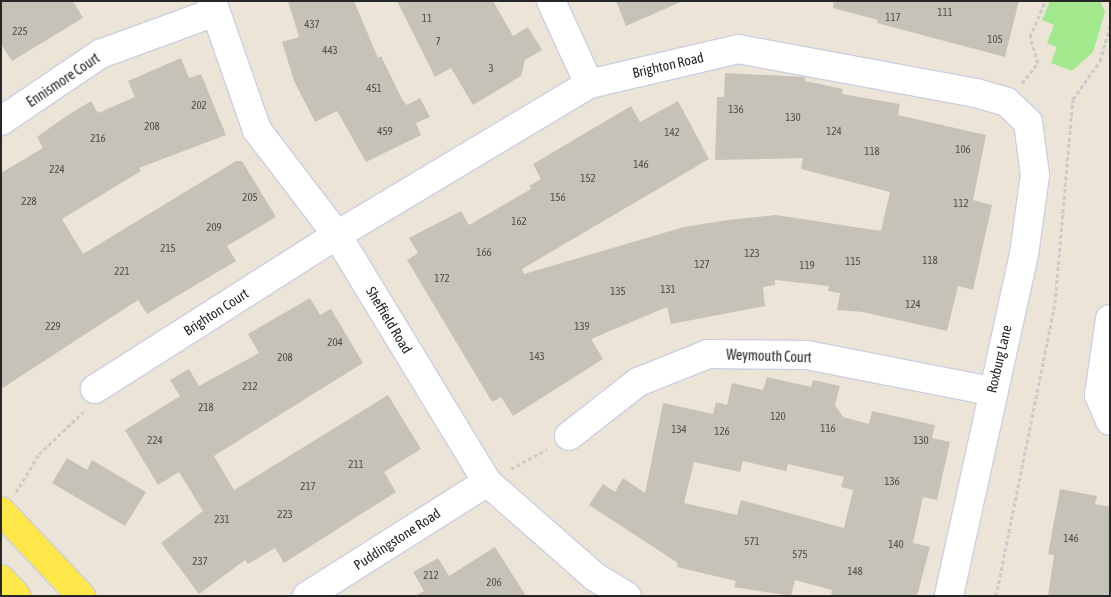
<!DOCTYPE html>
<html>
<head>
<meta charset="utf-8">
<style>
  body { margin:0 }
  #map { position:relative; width:1111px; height:597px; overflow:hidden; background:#ece5d7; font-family:"Asap Condensed",sans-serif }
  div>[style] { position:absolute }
  .green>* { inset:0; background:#a2e98d }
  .building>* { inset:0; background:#c7c2b7 }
  .path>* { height:3px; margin-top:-1.5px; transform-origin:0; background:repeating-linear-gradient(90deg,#cbcbcb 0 4px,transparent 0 6.5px) }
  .roads { filter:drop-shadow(1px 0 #cccee3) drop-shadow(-1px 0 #cccee3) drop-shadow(0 1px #cccee3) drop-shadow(0 -1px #cccee3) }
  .minor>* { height:28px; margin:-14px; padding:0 14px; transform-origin:14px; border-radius:14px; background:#fff }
  .major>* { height:28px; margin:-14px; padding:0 14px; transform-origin:14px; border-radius:14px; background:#fee749 }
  span { translate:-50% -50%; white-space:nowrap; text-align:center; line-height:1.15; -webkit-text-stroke:4px #fff; paint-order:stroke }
  .number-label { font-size:11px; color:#4f4e4b }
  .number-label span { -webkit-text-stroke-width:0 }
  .street-label { font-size:14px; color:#272727 }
  .frame { position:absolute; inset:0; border:2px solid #272727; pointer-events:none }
</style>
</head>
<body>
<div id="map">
  <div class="green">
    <div style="clip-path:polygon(1050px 1px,1100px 1px,1105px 12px,1093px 52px,1072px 71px,1051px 63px,1057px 47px,1047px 43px,1054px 25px,1042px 20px)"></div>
  </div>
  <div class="building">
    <div style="clip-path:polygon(1px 1px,73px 1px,83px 18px,12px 61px,1px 44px)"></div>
    <div style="clip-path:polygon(288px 1px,354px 1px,378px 58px,381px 56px,403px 101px,407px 105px,420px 98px,430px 117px,416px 123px,421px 135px,366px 162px,337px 111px,315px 122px,294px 81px,282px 42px,299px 37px)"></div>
    <div style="clip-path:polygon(397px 1px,493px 1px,513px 36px,528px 27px,542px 50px,525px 60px,521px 76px,473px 105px,451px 68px,435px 77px)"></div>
    <div style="clip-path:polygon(616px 1px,683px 1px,626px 26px)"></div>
    <div style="clip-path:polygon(834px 1px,1019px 1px,1005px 57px,877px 23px,878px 20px,833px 8px)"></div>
    <div style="clip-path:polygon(181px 58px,189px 78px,201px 74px,226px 135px,139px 168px,141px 171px,62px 219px,83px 254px,236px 161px,242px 161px,276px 217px,227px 246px,236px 261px,147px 314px,138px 300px,1px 389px,1px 173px,43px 148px,37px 137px,65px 117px,91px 101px,98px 113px,135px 97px,128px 81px)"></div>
    <div style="clip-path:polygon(725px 73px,805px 77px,805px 81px,843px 89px,842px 94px,900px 104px,898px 115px,986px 135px,973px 200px,992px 205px,973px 290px,958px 286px,947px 331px,863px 312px,837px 310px,840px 293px,828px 291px,829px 286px,775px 280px,775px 285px,763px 287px,765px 306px,671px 324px,667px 307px,591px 339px,603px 359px,513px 416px,501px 397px,492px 402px,407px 260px,418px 253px,409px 238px,461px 211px,469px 225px,531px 189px,529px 186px,541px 179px,533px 164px,631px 106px,640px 122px,678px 101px,709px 159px,522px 269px,524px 274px,684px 227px,728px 220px,776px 215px,881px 231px,890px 192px,801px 169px,803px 158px,715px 160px,717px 97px,724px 97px)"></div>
    <div style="clip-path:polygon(310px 298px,320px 315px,331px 309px,363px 363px,214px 456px,234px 490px,388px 395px,421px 449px,384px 472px,396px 492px,284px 563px,275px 548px,248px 564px,245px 560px,199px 594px,161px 543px,203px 511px,179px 472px,158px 485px,125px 430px,180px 396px,170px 380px,189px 369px,199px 386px,259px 353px,248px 334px)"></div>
    <div style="clip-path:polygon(evenodd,767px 377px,811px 387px,813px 380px,840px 386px,835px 405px,843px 417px,869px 424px,872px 411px,935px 425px,932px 438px,950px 442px,937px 500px,923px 497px,913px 543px,930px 547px,917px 596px,831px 596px,832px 590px,795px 580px,791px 596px,734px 587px,736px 581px,677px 567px,678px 563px,589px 505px,603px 484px,615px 492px,623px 478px,645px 493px,663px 403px,713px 414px,716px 402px,727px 405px,732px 383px,763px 390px,767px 377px,743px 461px,786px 471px,788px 464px,844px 477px,841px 487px,853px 490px,844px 528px,741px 500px,737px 515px,684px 503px,694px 462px,740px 472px,743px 461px)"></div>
    <div style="clip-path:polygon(67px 458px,87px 470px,92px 460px,146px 492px,125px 526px,52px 483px)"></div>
    <div style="clip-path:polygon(1060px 489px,1097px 496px,1095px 504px,1110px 507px,1110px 596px,1048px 596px,1054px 555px,1048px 554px)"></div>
    <div style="clip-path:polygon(495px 547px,526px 596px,415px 596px,424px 591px,413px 572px,438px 558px,449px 576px)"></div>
  </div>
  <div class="path">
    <div style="left:1022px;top:83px;width:26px;rotate:-51deg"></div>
    <div style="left:1038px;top:63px;width:27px;rotate:-107deg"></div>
    <div style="left:1030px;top:37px;width:39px;rotate:-67deg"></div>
    <div style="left:511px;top:469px;width:41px;rotate:-29.1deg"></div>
    <div style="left:16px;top:492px;width:44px;rotate:-58.8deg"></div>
    <div style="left:39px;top:454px;width:61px;rotate:-43.7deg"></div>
    <div style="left:996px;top:596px;width:299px;rotate:-78.6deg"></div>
    <div style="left:1055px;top:303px;width:205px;rotate:-85deg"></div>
    <div style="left:1073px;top:99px;width:47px;rotate:-54.6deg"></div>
    <div style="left:1100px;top:61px;width:35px;rotate:-74deg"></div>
  </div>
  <div class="roads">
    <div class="minor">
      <div style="left:212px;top:1px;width:137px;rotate:70.8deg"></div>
      <div style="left:257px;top:130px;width:132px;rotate:52.7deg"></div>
      <div style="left:337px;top:235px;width:289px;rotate:58.7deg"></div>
      <div style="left:487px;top:482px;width:144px;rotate:41.3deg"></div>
      <div style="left:595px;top:577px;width:37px;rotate:31deg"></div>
      <div style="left:551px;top:1px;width:91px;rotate:65.4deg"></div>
      <div style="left:1px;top:121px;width:120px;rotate:-34.1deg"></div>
      <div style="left:100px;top:54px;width:119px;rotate:-20.1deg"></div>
      <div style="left:1110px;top:319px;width:77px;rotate:98.2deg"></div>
      <div style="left:1099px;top:395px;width:28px;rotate:67deg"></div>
      <div style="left:95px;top:389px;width:287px;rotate:-32.5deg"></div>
      <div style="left:337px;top:235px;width:294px;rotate:-30.9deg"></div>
      <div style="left:589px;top:84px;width:153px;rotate:-13.2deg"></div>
      <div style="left:738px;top:49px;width:242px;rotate:10.5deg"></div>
      <div style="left:976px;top:93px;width:32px;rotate:16deg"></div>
      <div style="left:1007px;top:102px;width:29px;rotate:44deg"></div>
      <div style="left:1028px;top:122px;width:53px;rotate:82.5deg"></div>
      <div style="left:1035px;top:175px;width:80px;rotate:97.9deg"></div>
      <div style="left:1024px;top:254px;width:350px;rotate:102.4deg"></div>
      <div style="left:569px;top:436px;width:88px;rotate:-38deg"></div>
      <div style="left:638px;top:382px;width:75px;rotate:-21.8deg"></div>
      <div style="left:708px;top:354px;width:99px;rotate:0.6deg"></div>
      <div style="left:807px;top:355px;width:187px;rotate:11.1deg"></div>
      <div style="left:307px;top:596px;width:213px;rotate:-32.3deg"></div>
    </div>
    <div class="major">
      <div style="left:1px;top:511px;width:117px;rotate:46.7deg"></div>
      <div style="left:1px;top:579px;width:23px;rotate:47deg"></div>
    </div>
  </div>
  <div class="number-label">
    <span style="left:945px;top:12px">111</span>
    <span style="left:893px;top:17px">117</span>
    <span style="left:427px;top:18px">11</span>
    <span style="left:312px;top:24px">437</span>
    <span style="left:20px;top:31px">225</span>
    <span style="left:995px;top:39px">105</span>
    <span style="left:438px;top:41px">7</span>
    <span style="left:330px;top:50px">443</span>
    <span style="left:491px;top:68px">3</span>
    <span style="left:374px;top:88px">451</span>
    <span style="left:199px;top:105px">202</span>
    <span style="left:736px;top:109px">136</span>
    <span style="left:793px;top:117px">130</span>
    <span style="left:152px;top:126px">208</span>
    <span style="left:385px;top:131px">459</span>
    <span style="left:834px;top:131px">124</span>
    <span style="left:672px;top:132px">142</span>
    <span style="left:98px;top:138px">216</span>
    <span style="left:963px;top:149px">106</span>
    <span style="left:872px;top:151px">118</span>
    <span style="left:641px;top:164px">146</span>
    <span style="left:57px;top:169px">224</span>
    <span style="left:588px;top:178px">152</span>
    <span style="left:250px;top:197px">205</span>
    <span style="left:558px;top:197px">156</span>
    <span style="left:29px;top:201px">228</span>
    <span style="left:961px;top:203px">112</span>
    <span style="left:519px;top:221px">162</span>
    <span style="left:214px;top:227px">209</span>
    <span style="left:168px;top:248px">215</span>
    <span style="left:484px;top:252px">166</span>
    <span style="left:752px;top:253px">123</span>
    <span style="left:930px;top:260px">118</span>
    <span style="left:853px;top:261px">115</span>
    <span style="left:702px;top:264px">127</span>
    <span style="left:807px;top:265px">119</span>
    <span style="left:122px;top:271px">221</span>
    <span style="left:442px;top:278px">172</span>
    <span style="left:668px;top:289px">131</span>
    <span style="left:618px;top:291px">135</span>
    <span style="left:913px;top:304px">124</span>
    <span style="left:53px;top:326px">229</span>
    <span style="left:582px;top:326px">139</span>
    <span style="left:335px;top:342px">204</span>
    <span style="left:537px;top:356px">143</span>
    <span style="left:285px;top:357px">208</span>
    <span style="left:250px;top:386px">212</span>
    <span style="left:206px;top:407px">218</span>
    <span style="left:778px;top:416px">120</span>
    <span style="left:828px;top:428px">116</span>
    <span style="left:679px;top:429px">134</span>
    <span style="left:722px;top:431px">126</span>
    <span style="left:155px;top:440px">224</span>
    <span style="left:921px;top:440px">130</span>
    <span style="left:356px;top:464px">211</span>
    <span style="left:892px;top:481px">136</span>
    <span style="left:308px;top:486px">217</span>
    <span style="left:285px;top:514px">223</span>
    <span style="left:222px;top:519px">231</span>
    <span style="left:1071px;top:538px">146</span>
    <span style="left:752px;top:541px">571</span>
    <span style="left:896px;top:544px">140</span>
    <span style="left:800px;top:554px">575</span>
    <span style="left:200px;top:561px">237</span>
    <span style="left:855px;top:571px">148</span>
    <span style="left:431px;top:575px">212</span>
    <span style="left:494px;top:582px">206</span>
  </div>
  <div class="street-label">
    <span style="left:668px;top:65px;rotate:-13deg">Brighton Road</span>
    <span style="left:63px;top:80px;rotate:-34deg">Ennismore Court</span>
    <span style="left:216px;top:312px;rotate:-33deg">Brighton Court</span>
    <span style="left:389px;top:320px;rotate:59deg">Sheffield Road</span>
    <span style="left:769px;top:356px;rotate:2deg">Weymouth Court</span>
    <span style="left:999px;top:359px;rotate:-77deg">Roxburg Lane</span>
    <span style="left:397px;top:539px;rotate:-33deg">Puddingstone Road</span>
  </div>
  <div class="frame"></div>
</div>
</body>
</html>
